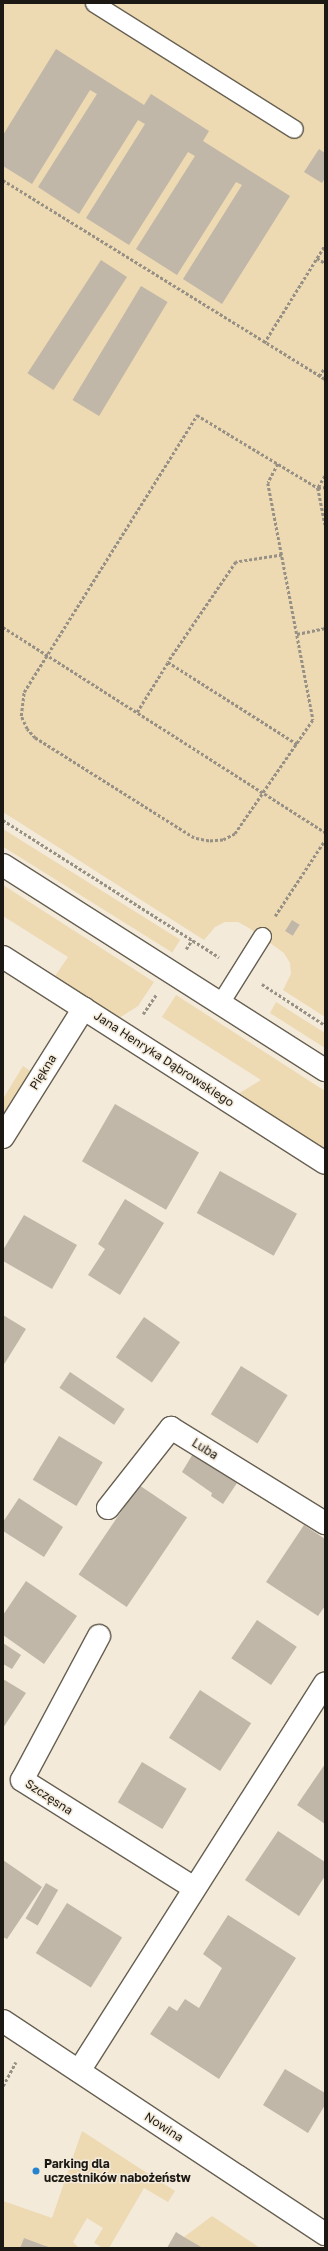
<!DOCTYPE html>
<html>
<head>
<meta charset="utf-8">
<style>
  body { margin:0 }
  #map { position:relative; width:328px; height:2251px; overflow:hidden; background:#f3eada; font-family:"Golos Text",sans-serif }
  div>[style] { position:absolute }
  .green>* { inset:0; background:#edd9b2; transform-origin:0 0 }
  .building>* { inset:0; background:#c0b7a8; transform-origin:0 0 }
  .path>* { height:2.5px; margin-top:-1.25px; transform-origin:0; background:repeating-linear-gradient(90deg,#979085 0 3px,transparent 0 5px) }
  .roads { filter:drop-shadow(1px 0 #676052) drop-shadow(-1px 0 #676052) drop-shadow(0 1px #676052) drop-shadow(0 -1px #676052) }
  .service>* { height:17px; margin:-8.5px; padding:0 8.5px; transform-origin:8.5px; border-radius:8.5px; background:#fff }
  .minor>* { height:22px; margin:-11px; padding:0 11px; transform-origin:11px; border-radius:11px; background:#fff }
  .tertiary>* { height:22px; margin:-11px; padding:0 11px; transform-origin:11px; border-radius:11px; background:#fff }
  .dots>* { width:11px; height:11px; translate:-50% -50%; box-sizing:border-box; border:2px solid #f3eada; border-radius:50% }
  span { translate:-50% -50%; white-space:nowrap; text-align:center; line-height:1.15; -webkit-text-stroke:3px #f3eada; paint-order:stroke }
  .street-label { font-size:12px; color:#1c1914 }
  .poi-label { font-size:12px; color:#1c1914; font-weight:700 }
  .left { translate:0 -50%; text-align:left }
  .frame { position:absolute; inset:0; border:4px solid #1c1914; pointer-events:none }
</style>
</head>
<body>
<div id="map">
  <div class="green">
    <div style="clip-path:polygon(3px 3px,325px 3px,325px 1017px,283px 990px,291px 974px,290px 963px,284px 953px,249px 928px,238px 922px,225px 922px,215px 927px,204px 940px,3px 812px)"></div>
    <div style="left:3px;top:829px;width:209px;height:15px;rotate:32deg"></div>
    <div style="clip-path:polygon(3px 885px,154px 982px,138px 1006px,119px 1018px,55px 976px,68px 957px,3px 916px)"></div>
    <div style="clip-path:polygon(176px 995px,325px 1091px,325px 1149px,238px 1094px,261px 1080px,162px 1017px)"></div>
    <div style="clip-path:polygon(276px 1002px,325px 1033px,325px 1048px,270px 1013px)"></div>
    <div style="clip-path:polygon(23px 1066px,35px 1074px,3px 1126px,3px 1099px)"></div>
    <div style="clip-path:polygon(82px 2131px,175px 2191px,168px 2202px,144px 2188px,109px 2248px,103px 2248px,94px 2243px,103px 2228px,87px 2218px,73px 2242px,79px 2248px,52px 2248px,24px 2238px,20px 2248px,3px 2248px,3px 2201px,52px 2218px)"></div>
    <div style="clip-path:polygon(212px 2216px,260px 2248px,203px 2248px,184px 2237px)"></div>
  </div>
  <div class="building">
    <div style="clip-path:polygon(56px 49px,144px 105px,151px 94px,209px 131px,203px 141px,290px 196px,222px 304px,183px 279px,242px 185px,236px 182px,177px 275px,136px 249px,195px 156px,188px 152px,129px 245px,86px 218px,145px 124px,138px 120px,79px 214px,38px 187px,97px 94px,90px 90px,32px 184px,3px 166px,3px 135px)"></div>
    <div style="clip-path:polygon(319px 149px,325px 153px,325px 178px,322px 183px,304px 172px)"></div>
    <div style="left:101px;top:260px;width:31px;height:135px;rotate:33deg"></div>
    <div style="left:141px;top:286px;width:31px;height:133px;rotate:31deg"></div>
    <div style="left:292px;top:920px;width:9px;height:13px;rotate:32deg"></div>
    <div style="left:115px;top:1104px;width:97px;height:66px;rotate:30deg"></div>
    <div style="left:220px;top:1171px;width:88px;height:48px;rotate:29deg"></div>
    <div style="clip-path:polygon(125px 1199px,164px 1223px,120px 1295px,88px 1275px,105px 1249px,98px 1244px)"></div>
    <div style="clip-path:polygon(24px 1215px,77px 1245px,52px 1289px,3px 1261px,3px 1250px)"></div>
    <div style="clip-path:polygon(3px 1315px,26px 1329px,3px 1366px)"></div>
    <div style="left:144px;top:1317px;width:44px;height:49px;rotate:35deg"></div>
    <div style="left:241px;top:1366px;width:55px;height:57px;rotate:32deg"></div>
    <div style="left:70px;top:1372px;width:66px;height:19px;rotate:34deg"></div>
    <div style="left:59px;top:1436px;width:51px;height:51px;rotate:31deg"></div>
    <div style="clip-path:polygon(194px 1452px,237px 1483px,223px 1504px,211px 1496px,212px 1493px,182px 1472px)"></div>
    <div style="left:139px;top:1485px;width:58px;height:108px;rotate:34deg"></div>
    <div style="clip-path:polygon(19px 1498px,63px 1527px,44px 1557px,3px 1531px,3px 1522px)"></div>
    <div style="clip-path:polygon(304px 1525px,325px 1539px,325px 1606px,318px 1616px,266px 1582px)"></div>
    <div style="clip-path:polygon(26px 1581px,77px 1616px,44px 1664px,3px 1635px,3px 1615px)"></div>
    <div style="left:257px;top:1620px;width:48px;height:46px;rotate:34deg"></div>
    <div style="clip-path:polygon(3px 1643px,21px 1655px,12px 1669px,3px 1664px)"></div>
    <div style="clip-path:polygon(3px 1679px,26px 1693px,3px 1728px)"></div>
    <div style="left:200px;top:1690px;width:61px;height:57px;rotate:33deg"></div>
    <div style="left:142px;top:1762px;width:52px;height:47px;rotate:31deg"></div>
    <div style="clip-path:polygon(325px 1764px,325px 1824px,297px 1805px)"></div>
    <div style="clip-path:polygon(278px 1831px,325px 1862px,325px 1876px,299px 1916px,245px 1880px)"></div>
    <div style="clip-path:polygon(3px 1860px,42px 1887px,7px 1939px,3px 1937px)"></div>
    <div style="left:46px;top:1883px;width:14px;height:41px;rotate:30deg"></div>
    <div style="left:67px;top:1903px;width:65px;height:59px;rotate:32deg"></div>
    <div style="clip-path:polygon(228px 1915px,296px 1958px,219px 2079px,150px 2034px,169px 2006px,177px 2011px,185px 1999px,199px 2008px,222px 1968px,203px 1954px)"></div>
    <div style="clip-path:polygon(285px 2069px,325px 2093px,325px 2105px,308px 2133px,263px 2105px)"></div>
    <div style="clip-path:polygon(176px 2232px,184px 2237px,203px 2248px,167px 2248px)"></div>
    <div style="clip-path:polygon(24px 2238px,43px 2245px,52px 2248px,20px 2248px)"></div>
  </div>
  <div class="path">
    <div style="left:3px;top:180px;width:379px;rotate:31.7deg"></div>
    <div style="left:317px;top:258px;width:9px;rotate:32deg"></div>
    <div style="left:264px;top:343px;width:115px;rotate:-58.1deg"></div>
    <div style="left:319px;top:376px;width:11px;rotate:-56deg"></div>
    <div style="left:278px;top:464px;width:21px;rotate:118deg"></div>
    <div style="left:268px;top:483px;width:241px;rotate:79.2deg"></div>
    <div style="left:313px;top:720px;width:138px;rotate:124.4deg"></div>
    <div style="left:235px;top:834px;width:13px;rotate:153deg"></div>
    <div style="left:223px;top:840px;width:14px;rotate:176deg"></div>
    <div style="left:209px;top:841px;width:15px;rotate:-169deg"></div>
    <div style="left:194px;top:838px;width:188px;rotate:-147.8deg"></div>
    <div style="left:35px;top:738px;width:12px;rotate:-132deg"></div>
    <div style="left:27px;top:729px;width:14px;rotate:-115deg"></div>
    <div style="left:21px;top:716px;width:24px;rotate:-83deg"></div>
    <div style="left:24px;top:692px;width:327px;rotate:-58deg"></div>
    <div style="left:197px;top:415px;width:141px;rotate:31.1deg"></div>
    <div style="left:318px;top:488px;width:7px;rotate:-8deg"></div>
    <div style="left:325px;top:476px;width:14px;rotate:120deg"></div>
    <div style="left:318px;top:488px;width:37px;rotate:79deg"></div>
    <div style="left:282px;top:555px;width:47px;rotate:171.3deg"></div>
    <div style="left:236px;top:562px;width:121px;rotate:124.2deg"></div>
    <div style="left:168px;top:662px;width:153px;rotate:32.4deg"></div>
    <div style="left:3px;top:627px;width:382px;rotate:32.5deg"></div>
    <div style="left:297px;top:634px;width:29px;rotate:-12deg"></div>
    <div style="left:137px;top:712px;width:59px;rotate:-58.2deg"></div>
    <div style="left:3px;top:820px;width:256px;rotate:32.4deg"></div>
    <div style="left:275px;top:916px;width:91px;rotate:-56.7deg"></div>
    <div style="left:186px;top:949px;width:11px;rotate:-56deg"></div>
    <div style="left:262px;top:984px;width:75px;rotate:33.1deg"></div>
    <div style="left:143px;top:1014px;width:23px;rotate:-56deg"></div>
    <div style="left:3px;top:2086px;width:27px;rotate:-62deg"></div>
  </div>
  <div class="roads">
    <div class="service">
      <div style="left:94px;top:3px;width:236px;rotate:32.2deg"></div>
      <div style="left:220px;top:1003px;width:79px;rotate:-57.9deg"></div>
    </div>
    <div class="minor">
      <div style="left:3px;top:957px;width:382px;rotate:32.6deg"></div>
      <div style="left:3px;top:1137px;width:152px;rotate:-57.9deg"></div>
      <div style="left:108px;top:1508px;width:102px;rotate:-51.8deg"></div>
      <div style="left:171px;top:1428px;width:181px;rotate:31.7deg"></div>
      <div style="left:99px;top:1636px;width:163px;rotate:118.1deg"></div>
      <div style="left:22px;top:1780px;width:203px;rotate:32.1deg"></div>
      <div style="left:3px;top:2021px;width:386px;rotate:33.5deg"></div>
      <div style="left:79px;top:2071px;width:459px;rotate:-57.6deg"></div>
    </div>
    <div class="tertiary">
      <div style="left:3px;top:865px;width:382px;rotate:32.5deg"></div>
    </div>
  </div>
  <div class="dots">
    <div style="left:36px;top:2171px;background:#2484d0"></div>
  </div>
  <div class="street-label">
    <span style="left:164px;top:1059px;rotate:33deg">Jana Henryka Dąbrowskiego</span>
    <span style="left:43px;top:1072px;rotate:-58deg">Piękna</span>
    <span style="left:205px;top:1449px;rotate:32deg">Luba</span>
    <span style="left:49px;top:1797px;rotate:33deg">Szczęsna</span>
    <span style="left:164px;top:2127px;rotate:33deg">Nowina</span>
  </div>
  <div class="poi-label">
    <span class="left" style="left:44px;top:2171px">Parking dla<br>uczestników nabożeństw</span>
  </div>
  <div class="frame"></div>
</div>
</body>
</html>
